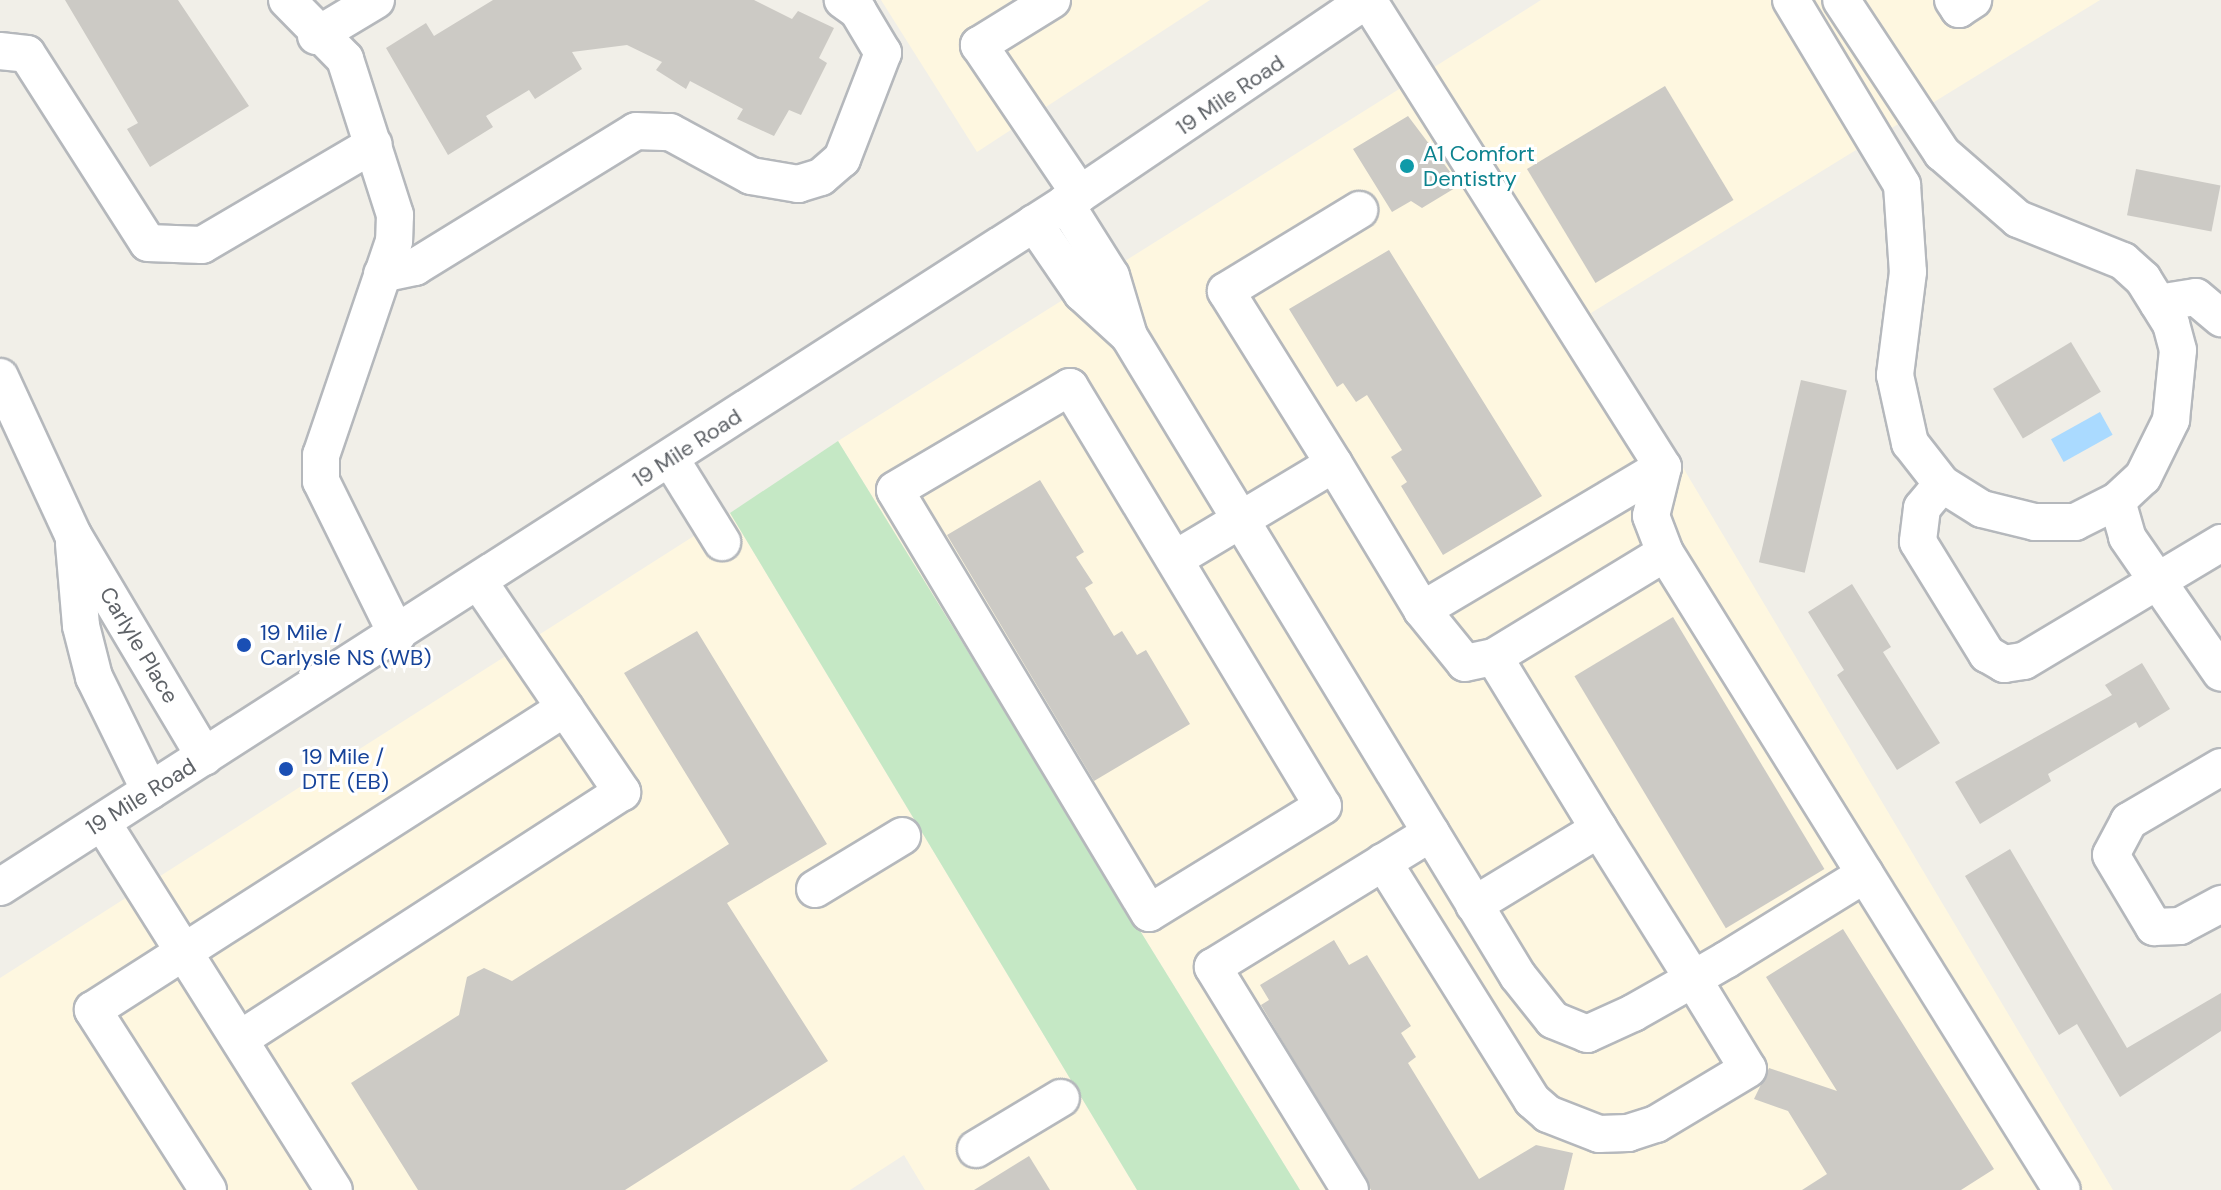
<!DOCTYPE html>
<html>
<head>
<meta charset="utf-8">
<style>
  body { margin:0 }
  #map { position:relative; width:2221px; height:1190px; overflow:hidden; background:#f1efe8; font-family:"DM Sans",sans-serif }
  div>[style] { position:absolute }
  .commercial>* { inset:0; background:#fef7e0 }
  .green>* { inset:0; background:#c5e8c5 }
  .water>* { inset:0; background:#aadaff; transform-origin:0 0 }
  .building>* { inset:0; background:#cccac5; transform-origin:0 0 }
  .roads { filter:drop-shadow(2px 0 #b5b8bc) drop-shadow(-2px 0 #b5b8bc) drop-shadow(0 2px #b5b8bc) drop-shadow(0 -2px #b5b8bc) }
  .minor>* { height:36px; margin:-18px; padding:0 18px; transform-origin:18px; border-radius:18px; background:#fff }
  .dots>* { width:22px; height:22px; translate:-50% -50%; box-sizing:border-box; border:4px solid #fff; border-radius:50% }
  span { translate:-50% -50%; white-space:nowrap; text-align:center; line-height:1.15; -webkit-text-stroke:6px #fff; paint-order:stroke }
  .street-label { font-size:22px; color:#5f6368 }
  .culture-label { font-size:22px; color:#0d838f }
  .left { translate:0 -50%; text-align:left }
  .transit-label { font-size:22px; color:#164399 }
</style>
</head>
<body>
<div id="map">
  <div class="commercial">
    <div style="clip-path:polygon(881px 0,1210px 0,977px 152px)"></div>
    <div style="clip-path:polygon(1541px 0,2100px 0,1591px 313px,2113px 1190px,1300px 1190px,838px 441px)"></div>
    <div style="clip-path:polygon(730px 513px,1137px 1190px,925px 1190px,904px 1155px,850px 1190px,0 1190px,0 978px)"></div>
  </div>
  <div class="green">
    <div style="clip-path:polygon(838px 441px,1300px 1190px,1137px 1190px,730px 513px)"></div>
  </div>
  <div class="water">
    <div style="left:2100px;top:412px;width:26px;height:56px;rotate:61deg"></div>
  </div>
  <div class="building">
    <div style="clip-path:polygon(65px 0,178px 0,249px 106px,150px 167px,127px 129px,138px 123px)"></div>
    <div style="clip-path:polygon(493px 0,754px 0,792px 19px,798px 11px,834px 28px,819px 58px,827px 63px,801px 115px,789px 110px,774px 136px,737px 119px,743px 109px,690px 81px,686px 89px,656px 70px,662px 62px,627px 45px,572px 52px,582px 69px,535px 99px,529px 90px,486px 116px,493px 127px,448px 155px,386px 48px,426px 23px,434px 36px)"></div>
    <div style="left:1665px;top:86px;width:133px;height:161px;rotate:59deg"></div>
    <div style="clip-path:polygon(1408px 116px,1460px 185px,1422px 208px,1411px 201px,1392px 212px,1353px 149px)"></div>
    <div style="left:2136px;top:169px;width:86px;height:47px;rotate:11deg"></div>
    <div style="clip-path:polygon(1389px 250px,1542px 496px,1443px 555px,1401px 486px,1407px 482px,1391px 457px,1402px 450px,1367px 395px,1356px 402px,1343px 383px,1337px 387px,1289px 309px)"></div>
    <div style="left:2071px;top:342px;width:58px;height:91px;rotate:59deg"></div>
    <div style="left:1801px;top:380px;width:47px;height:187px;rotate:13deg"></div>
    <div style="clip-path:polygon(1040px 480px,1084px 552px,1076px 557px,1093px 583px,1085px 588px,1114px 636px,1122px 631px,1137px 655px,1146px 650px,1190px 724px,1094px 781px,947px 535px)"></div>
    <div style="clip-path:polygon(1852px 584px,1891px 647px,1883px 652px,1940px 743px,1897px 770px,1837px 675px,1844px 670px,1808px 612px)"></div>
    <div style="left:1673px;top:617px;width:294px;height:115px;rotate:59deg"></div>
    <div style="clip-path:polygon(697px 631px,827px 844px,727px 903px,828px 1061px,625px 1190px,418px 1190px,351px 1083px,459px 1015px,467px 977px,484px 968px,512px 981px,729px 844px,624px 673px)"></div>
    <div style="clip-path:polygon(2142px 663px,2170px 709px,2139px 728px,2136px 722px,2048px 774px,2051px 781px,1980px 824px,1955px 782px,2112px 695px,2105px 685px)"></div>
    <div style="clip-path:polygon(2010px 849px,2127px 1048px,2221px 993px,2221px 1031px,2120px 1097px,2077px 1024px,2059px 1035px,1965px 876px)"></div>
    <div style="clip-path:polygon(1843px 929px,1994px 1169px,1961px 1190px,1802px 1190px,1827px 1174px,1788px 1111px,1754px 1099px,1769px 1068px,1837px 1091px,1766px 977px)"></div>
    <div style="clip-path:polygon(1334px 940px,1349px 965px,1367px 955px,1411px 1026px,1401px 1033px,1416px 1057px,1408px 1063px,1479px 1179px,1536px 1145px,1573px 1153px,1564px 1190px,1371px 1190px,1261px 1005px,1269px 1000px,1260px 985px)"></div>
    <div style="clip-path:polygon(1029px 1156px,1050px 1190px,974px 1190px)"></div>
  </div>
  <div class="roads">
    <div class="minor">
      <div style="left:287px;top:0;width:83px;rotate:45.5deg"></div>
      <div style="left:345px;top:59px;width:164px;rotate:72.2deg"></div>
      <div style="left:395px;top:215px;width:26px;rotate:92deg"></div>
      <div style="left:394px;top:241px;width:226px;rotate:108.8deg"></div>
      <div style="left:321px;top:455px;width:26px;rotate:90deg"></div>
      <div style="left:321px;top:481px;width:172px;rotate:63.7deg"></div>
      <div style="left:1052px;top:0;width:86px;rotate:148.3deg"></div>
      <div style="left:979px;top:45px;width:180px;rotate:55.9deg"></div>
      <div style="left:1791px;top:0;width:216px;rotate:59deg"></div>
      <div style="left:1902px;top:185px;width:87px;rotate:86.1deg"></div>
      <div style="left:1908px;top:272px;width:104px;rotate:97.2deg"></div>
      <div style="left:1895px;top:375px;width:70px;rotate:77.6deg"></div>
      <div style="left:1910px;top:443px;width:52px;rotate:52deg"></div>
      <div style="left:1942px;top:484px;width:47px;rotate:32deg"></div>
      <div style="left:1982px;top:509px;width:55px;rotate:13.8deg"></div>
      <div style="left:2035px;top:522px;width:40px"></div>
      <div style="left:2075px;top:522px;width:47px;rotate:-26.6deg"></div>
      <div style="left:2117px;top:501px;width:35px;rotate:-43deg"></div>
      <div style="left:2143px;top:477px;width:64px;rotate:-63.8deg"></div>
      <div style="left:2171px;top:420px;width:70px;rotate:-84.3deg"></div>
      <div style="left:2178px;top:350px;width:27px;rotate:-105deg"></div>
      <div style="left:2171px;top:324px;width:53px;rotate:-121.9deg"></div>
      <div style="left:2143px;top:279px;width:27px;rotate:-138deg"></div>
      <div style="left:2123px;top:261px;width:113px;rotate:-158.2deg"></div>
      <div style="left:2018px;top:219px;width:101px;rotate:-139deg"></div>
      <div style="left:1942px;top:153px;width:183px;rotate:-123.4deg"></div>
      <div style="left:1953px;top:0;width:11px;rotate:56deg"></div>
      <div style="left:1959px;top:9px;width:17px;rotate:-33deg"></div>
      <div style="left:316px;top:36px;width:70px;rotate:-31deg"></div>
      <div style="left:0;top:51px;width:27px;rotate:6deg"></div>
      <div style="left:27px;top:54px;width:224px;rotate:57.4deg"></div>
      <div style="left:148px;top:243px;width:54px;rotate:2.1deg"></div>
      <div style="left:202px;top:245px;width:199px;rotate:-30.4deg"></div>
      <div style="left:1065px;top:203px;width:86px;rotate:57.8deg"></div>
      <div style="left:1111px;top:276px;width:63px;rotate:73.3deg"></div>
      <div style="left:1129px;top:336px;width:749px;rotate:58.71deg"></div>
      <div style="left:1518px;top:976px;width:56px;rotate:51.5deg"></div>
      <div style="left:1553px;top:1020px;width:37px;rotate:22deg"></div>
      <div style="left:1587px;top:1034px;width:51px;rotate:-24.5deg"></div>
      <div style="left:1633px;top:1013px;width:69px;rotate:-29.5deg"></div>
      <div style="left:1693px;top:979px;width:38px;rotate:-30deg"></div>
      <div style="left:1726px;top:960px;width:163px;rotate:-31.7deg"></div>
      <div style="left:1865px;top:874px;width:378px;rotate:-121.9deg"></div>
      <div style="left:1665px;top:553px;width:200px;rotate:148.7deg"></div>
      <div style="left:1494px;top:657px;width:202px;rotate:58.6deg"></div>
      <div style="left:1599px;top:829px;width:177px;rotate:57.9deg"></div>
      <div style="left:1693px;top:979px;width:105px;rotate:58.6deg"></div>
      <div style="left:1748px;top:1069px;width:107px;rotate:149.1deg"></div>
      <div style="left:1656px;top:1124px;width:29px;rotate:162deg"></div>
      <div style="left:1628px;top:1133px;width:29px;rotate:178deg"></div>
      <div style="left:1599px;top:1134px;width:55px;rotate:-158.6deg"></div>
      <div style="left:1548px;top:1114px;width:21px;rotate:-139deg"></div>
      <div style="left:1532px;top:1100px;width:281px;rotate:-122deg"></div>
      <div style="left:1034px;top:223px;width:85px;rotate:55.6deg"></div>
      <div style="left:1082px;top:293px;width:62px;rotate:42.4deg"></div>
      <div style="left:382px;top:274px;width:34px;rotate:-12deg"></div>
      <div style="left:415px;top:267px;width:259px;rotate:-31.6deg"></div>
      <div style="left:636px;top:131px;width:34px;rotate:2deg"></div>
      <div style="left:670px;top:132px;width:92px;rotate:28.5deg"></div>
      <div style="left:751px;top:176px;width:48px;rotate:9.7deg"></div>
      <div style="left:798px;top:184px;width:24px;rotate:-17deg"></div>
      <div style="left:821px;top:177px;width:28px;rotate:-41deg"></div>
      <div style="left:842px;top:159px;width:114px;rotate:-68.9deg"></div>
      <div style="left:883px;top:53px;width:49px;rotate:-120.8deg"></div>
      <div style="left:858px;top:11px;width:19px;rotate:-144deg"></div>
      <div style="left:2158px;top:303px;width:38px;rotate:-9deg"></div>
      <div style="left:2196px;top:297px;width:33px;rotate:40deg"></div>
      <div style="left:0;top:377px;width:174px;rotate:65.2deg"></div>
      <div style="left:73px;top:535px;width:258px;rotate:59.3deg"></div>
      <div style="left:1070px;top:387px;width:489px;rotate:58.9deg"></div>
      <div style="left:1323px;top:806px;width:204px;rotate:148.4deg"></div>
      <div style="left:1149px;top:913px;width:493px;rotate:-121deg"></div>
      <div style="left:895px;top:490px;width:203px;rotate:-30.5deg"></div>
      <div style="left:670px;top:458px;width:99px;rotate:58.2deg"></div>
      <div style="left:1334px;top:464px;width:204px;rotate:-122deg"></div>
      <div style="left:1226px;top:291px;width:156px;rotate:-31.3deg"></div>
      <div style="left:1663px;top:467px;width:50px;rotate:103.8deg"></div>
      <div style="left:1651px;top:516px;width:40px;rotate:69deg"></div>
      <div style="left:1942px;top:484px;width:31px;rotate:130deg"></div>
      <div style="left:1922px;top:508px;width:34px;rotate:97deg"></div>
      <div style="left:1918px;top:542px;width:132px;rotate:58.4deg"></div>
      <div style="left:1987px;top:654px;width:20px;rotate:30deg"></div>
      <div style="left:2004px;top:664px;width:20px;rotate:-9deg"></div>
      <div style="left:2024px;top:661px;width:230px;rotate:-30.9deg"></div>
      <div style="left:2117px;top:501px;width:37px;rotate:74deg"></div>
      <div style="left:2127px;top:537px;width:165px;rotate:55.3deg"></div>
      <div style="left:74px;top:544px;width:82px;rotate:85.1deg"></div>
      <div style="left:81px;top:626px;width:53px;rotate:75.7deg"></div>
      <div style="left:94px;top:677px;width:127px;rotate:63.8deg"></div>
      <div style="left:1175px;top:559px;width:185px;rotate:-30.9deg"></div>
      <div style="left:1334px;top:464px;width:170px;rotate:58.9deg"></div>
      <div style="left:1422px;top:610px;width:280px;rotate:-30.7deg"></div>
      <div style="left:1663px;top:467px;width:552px;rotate:-122.28deg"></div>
      <div style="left:479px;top:582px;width:153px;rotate:55.7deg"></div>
      <div style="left:1422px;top:610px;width:68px;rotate:50.9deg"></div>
      <div style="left:1465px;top:663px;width:30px;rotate:-12deg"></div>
      <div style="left:2221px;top:767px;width:107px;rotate:149.6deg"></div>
      <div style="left:2129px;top:821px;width:38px;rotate:118deg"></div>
      <div style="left:2111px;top:855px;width:84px;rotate:59.2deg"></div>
      <div style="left:2154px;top:927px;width:26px;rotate:-2deg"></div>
      <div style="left:2180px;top:926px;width:47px;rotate:-28.2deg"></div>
      <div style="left:102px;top:822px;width:435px;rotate:57.8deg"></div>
      <div style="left:1865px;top:874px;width:372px;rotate:58.1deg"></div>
      <div style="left:0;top:887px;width:1283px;rotate:-32.69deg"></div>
      <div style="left:1080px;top:194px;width:346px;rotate:-34.1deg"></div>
      <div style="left:815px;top:889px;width:102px;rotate:-31.3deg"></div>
      <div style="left:1474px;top:905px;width:146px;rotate:-31.3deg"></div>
      <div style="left:976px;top:1149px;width:99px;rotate:-31deg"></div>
      <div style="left:208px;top:1190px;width:214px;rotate:-122.6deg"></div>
      <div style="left:93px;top:1010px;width:560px;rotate:-32.61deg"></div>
      <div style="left:565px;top:708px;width:102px;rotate:55.8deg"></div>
      <div style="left:622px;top:792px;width:455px;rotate:147.1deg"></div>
      <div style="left:1350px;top:1190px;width:262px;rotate:-121.6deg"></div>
      <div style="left:1213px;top:967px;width:256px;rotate:-31.6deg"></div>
    </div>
  </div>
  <div class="dots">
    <div style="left:1407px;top:166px;background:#0f9aa8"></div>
    <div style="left:244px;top:645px;background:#1a4fb4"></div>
    <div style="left:286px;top:769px;background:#1a4fb4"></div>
  </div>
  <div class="street-label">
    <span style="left:1230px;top:95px;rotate:-34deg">19 Mile Road</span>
    <span style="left:687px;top:448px;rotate:-33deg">19 Mile Road</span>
    <span style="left:139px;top:645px;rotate:59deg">Carlyle Place</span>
    <span style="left:141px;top:797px;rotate:-32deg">19 Mile Road</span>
  </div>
  <div class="culture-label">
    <span class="left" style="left:1423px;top:166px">A1 Comfort<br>Dentistry</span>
  </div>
  <div class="transit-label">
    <span class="left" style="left:260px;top:645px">19 Mile /<br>Carlysle NS (WB)</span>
    <span class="left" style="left:302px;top:769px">19 Mile /<br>DTE (EB)</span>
  </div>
</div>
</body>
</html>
